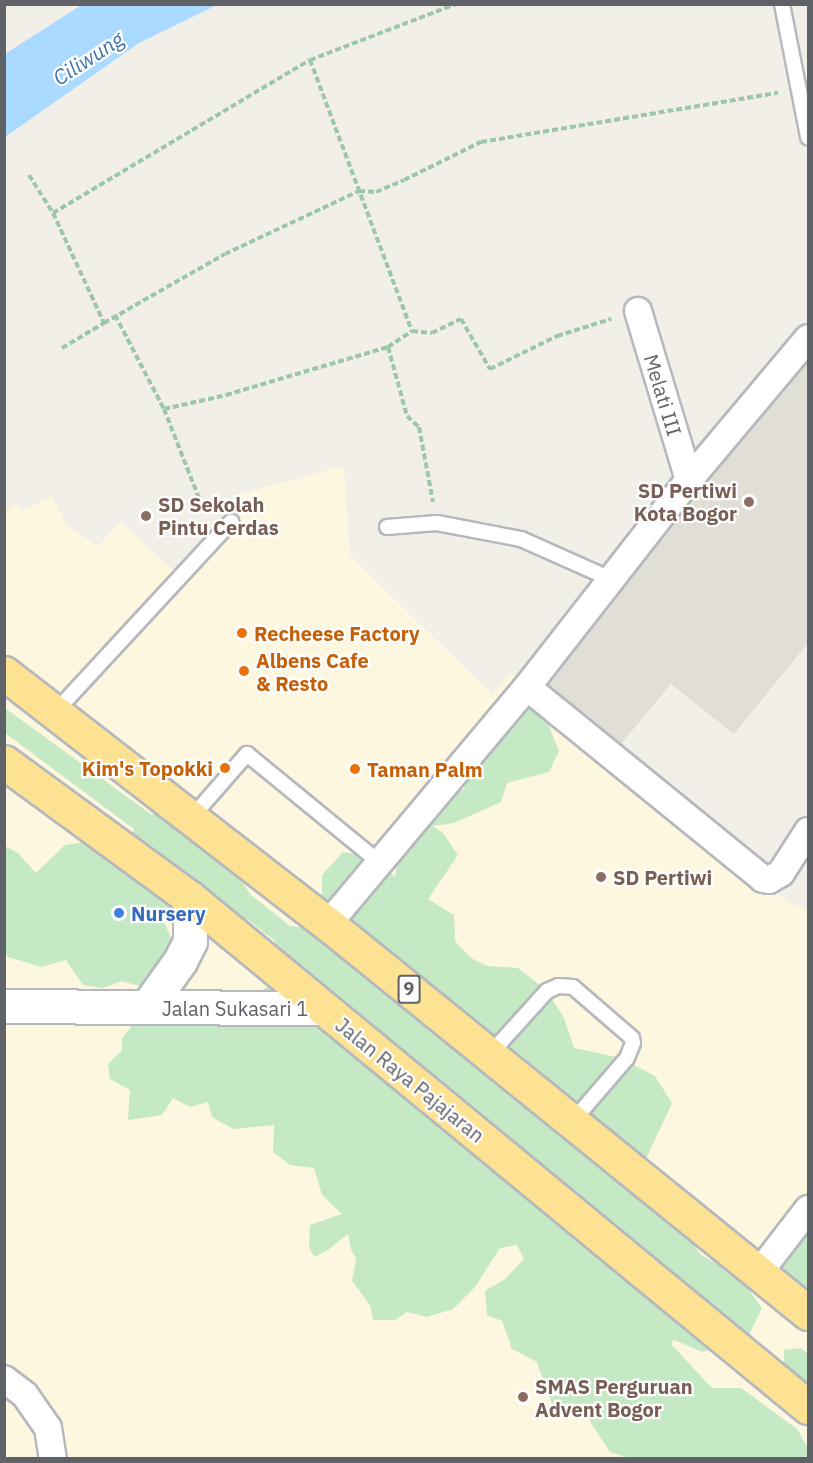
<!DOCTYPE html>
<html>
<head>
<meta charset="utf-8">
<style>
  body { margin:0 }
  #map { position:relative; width:813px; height:1463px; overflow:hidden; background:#f1efe8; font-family:"IBM Plex Sans",sans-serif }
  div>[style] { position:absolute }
  .commercial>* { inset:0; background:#fef7e0 }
  .education>* { inset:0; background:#e1ded6 }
  .green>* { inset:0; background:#c5e8c5 }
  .water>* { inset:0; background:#aadaff }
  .path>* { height:4px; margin-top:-2px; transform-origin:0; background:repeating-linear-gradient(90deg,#9cc7a9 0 6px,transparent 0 9px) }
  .roads { filter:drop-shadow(2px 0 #b5b8bc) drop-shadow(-2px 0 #b5b8bc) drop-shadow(0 2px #b5b8bc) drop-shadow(0 -2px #b5b8bc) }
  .lane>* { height:14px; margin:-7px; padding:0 7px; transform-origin:7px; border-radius:7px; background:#fff }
  .street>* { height:26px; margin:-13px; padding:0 13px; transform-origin:13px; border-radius:13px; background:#fff }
  .secondary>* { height:33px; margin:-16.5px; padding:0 16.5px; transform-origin:16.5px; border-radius:16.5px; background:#fff }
  .highway>* { height:33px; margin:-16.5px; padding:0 16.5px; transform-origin:16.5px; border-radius:16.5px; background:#fde293 }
  .dots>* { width:16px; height:16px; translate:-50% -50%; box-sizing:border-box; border:3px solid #fff; border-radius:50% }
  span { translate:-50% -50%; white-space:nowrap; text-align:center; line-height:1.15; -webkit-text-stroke:4.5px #fff; paint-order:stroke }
  .shield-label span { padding:2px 4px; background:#fff; border:2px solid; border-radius:4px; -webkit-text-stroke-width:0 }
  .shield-label { font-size:18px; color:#5f6368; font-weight:700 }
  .street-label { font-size:20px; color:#5f6368 }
  .education-label { font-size:20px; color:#785e54; font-weight:700 }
  .right { translate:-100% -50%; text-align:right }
  .left { translate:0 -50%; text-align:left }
  .food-label { font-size:20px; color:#c56008; font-weight:700 }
  .shop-label { font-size:20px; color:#366cbe; font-weight:700 }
  .water-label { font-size:21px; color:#4174aa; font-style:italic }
  .frame { position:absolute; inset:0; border:6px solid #5f6368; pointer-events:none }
</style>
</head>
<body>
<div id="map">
  <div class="commercial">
    <div style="clip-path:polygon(344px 466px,350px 555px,492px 695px,511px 673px,790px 903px,808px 910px,808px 1458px,5px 1458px,5px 511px,17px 503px,22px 511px,52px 496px,68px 527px,98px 546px,121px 522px,173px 570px,245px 492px)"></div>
  </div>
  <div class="education">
    <div style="clip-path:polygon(808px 361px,808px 643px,734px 734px,671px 684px,616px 750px,537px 683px)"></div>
  </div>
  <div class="green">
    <div style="clip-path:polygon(5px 708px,152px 815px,156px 811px,227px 858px,250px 894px,290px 926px,313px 929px,322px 906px,322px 875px,343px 852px,368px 856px,395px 877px,404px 811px,464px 789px,468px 768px,489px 753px,498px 728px,529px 708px,547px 721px,559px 751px,549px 772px,507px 783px,501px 802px,454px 823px,433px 826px,443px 833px,458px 855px,428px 899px,454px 915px,455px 941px,471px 958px,487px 966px,518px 968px,547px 991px,564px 1018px,574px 1048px,621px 1058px,655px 1076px,672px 1103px,643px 1165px,700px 1254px,741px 1279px,762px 1308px,747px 1339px,702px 1352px,677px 1341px,673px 1340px,671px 1344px,712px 1388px,741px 1388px,797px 1429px,808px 1448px,808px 1458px,629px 1458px,610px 1452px,589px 1420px,552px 1404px,537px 1362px,512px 1349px,502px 1321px,487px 1315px,485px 1291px,505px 1279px,524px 1259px,517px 1245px,500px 1248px,475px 1287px,453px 1309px,427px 1317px,407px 1312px,395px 1320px,373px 1320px,370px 1305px,352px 1281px,356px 1259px,351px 1250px,348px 1234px,328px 1250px,314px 1257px,309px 1247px,310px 1225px,342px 1214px,322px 1195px,314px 1168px,290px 1165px,273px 1152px,274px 1125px,233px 1129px,212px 1117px,208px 1102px,190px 1107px,173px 1098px,162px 1115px,128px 1120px,130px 1090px,110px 1079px,108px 1064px,122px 1050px,122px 1038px,138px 1018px,150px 1016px,166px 1026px,182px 1014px,229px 1027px,251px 1022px,251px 996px,284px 977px,275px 941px,247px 919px,246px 924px,186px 927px,162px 918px,173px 942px,160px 969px,139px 986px,122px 981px,103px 988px,83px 985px,66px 960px,41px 967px,8px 957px,4px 952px,5px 846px,18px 853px,36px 873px,65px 845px,107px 839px,124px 850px,134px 829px,5px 733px)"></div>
    <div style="clip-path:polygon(808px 1232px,808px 1311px,769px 1278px)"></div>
    <div style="clip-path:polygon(801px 1348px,808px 1354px,808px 1386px,784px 1366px,784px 1350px)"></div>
  </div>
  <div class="water">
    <div style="clip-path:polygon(83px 4px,217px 5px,139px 43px,5px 137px,5px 54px)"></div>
  </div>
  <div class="path">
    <div style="left:310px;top:60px;width:290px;rotate:69.4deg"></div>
    <div style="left:29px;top:175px;width:45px;rotate:57.7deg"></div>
    <div style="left:53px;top:213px;width:121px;rotate:65.1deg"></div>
    <div style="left:104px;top:323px;width:139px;rotate:-29.7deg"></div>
    <div style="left:225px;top:254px;width:148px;rotate:-25.2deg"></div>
    <div style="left:359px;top:191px;width:17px;rotate:3deg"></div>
    <div style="left:376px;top:192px;width:30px;rotate:-23deg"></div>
    <div style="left:404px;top:180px;width:86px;rotate:-26.3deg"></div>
    <div style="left:481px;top:142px;width:301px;rotate:-9.4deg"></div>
    <div style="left:53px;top:213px;width:299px;rotate:-30.8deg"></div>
    <div style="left:310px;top:60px;width:156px;rotate:-21deg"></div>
    <div style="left:115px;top:315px;width:106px;rotate:62.5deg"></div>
    <div style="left:164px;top:409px;width:104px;rotate:68.6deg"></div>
    <div style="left:202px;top:506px;width:8px;rotate:30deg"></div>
    <div style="left:388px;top:347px;width:72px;rotate:74.6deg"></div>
    <div style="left:407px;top:416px;width:16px;rotate:43deg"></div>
    <div style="left:419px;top:427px;width:76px;rotate:79.4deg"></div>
    <div style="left:62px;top:348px;width:49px;rotate:-30.8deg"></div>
    <div style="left:164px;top:409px;width:64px;rotate:-12.7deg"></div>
    <div style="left:226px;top:395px;width:169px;rotate:-16.5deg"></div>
    <div style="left:388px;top:347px;width:29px;rotate:-34deg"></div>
    <div style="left:412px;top:331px;width:20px;rotate:6deg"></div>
    <div style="left:432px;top:333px;width:32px;rotate:-26deg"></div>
    <div style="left:461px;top:319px;width:58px;rotate:59.9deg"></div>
    <div style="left:490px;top:369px;width:75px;rotate:-26.2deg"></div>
    <div style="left:557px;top:336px;width:57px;rotate:-17.5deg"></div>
  </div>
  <div class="roads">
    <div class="lane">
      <div style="left:782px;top:4px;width:136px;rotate:78.9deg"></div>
      <div style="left:387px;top:527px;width:50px;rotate:-4.6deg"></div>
      <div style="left:437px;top:523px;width:86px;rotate:10.8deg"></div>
      <div style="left:521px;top:539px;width:101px;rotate:24deg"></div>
      <div style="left:56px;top:711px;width:258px;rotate:-47.2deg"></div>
      <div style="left:192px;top:817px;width:84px;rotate:-48.9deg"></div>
      <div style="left:247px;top:754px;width:171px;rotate:39.3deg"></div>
      <div style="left:490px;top:1054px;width:85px;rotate:-47.9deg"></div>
      <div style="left:547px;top:991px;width:12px;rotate:-24deg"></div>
      <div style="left:558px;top:986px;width:15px;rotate:4deg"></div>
      <div style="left:573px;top:987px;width:78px;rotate:40.8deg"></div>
      <div style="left:632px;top:1038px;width:5px;rotate:79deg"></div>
      <div style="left:633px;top:1043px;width:16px;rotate:112deg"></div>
      <div style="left:627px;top:1058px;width:84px;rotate:130.7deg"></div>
    </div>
    <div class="street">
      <div style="left:638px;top:311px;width:177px;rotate:73.2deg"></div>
      <div style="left:527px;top:687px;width:304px;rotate:39.1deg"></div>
      <div style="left:763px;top:879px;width:6px;rotate:9deg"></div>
      <div style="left:769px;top:880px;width:14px;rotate:-30deg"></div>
      <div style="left:781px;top:873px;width:50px;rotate:-57.3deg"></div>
      <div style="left:328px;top:924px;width:309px;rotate:-50deg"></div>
      <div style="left:527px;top:687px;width:263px;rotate:-52deg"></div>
      <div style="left:689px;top:480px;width:185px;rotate:-50deg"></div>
      <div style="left:758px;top:1274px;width:82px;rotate:-52.4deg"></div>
      <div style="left:4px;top:1379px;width:26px;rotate:37deg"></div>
      <div style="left:25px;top:1395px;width:40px;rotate:55.1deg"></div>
      <div style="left:48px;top:1428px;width:30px;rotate:81deg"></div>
    </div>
    <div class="secondary">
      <div style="left:4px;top:1006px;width:318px;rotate:0.4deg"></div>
      <div style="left:147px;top:1007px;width:57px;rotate:-54.3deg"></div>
      <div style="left:180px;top:961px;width:22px;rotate:-63deg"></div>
      <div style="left:190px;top:941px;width:43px;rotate:-90deg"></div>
    </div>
    <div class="highway">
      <div style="left:4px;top:673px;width:410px;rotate:37.8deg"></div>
      <div style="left:328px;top:924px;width:618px;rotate:39.02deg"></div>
      <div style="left:4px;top:762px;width:230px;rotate:36.2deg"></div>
      <div style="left:190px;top:898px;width:801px;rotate:39.48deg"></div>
    </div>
  </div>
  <div class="dots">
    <div style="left:749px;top:502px;background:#8d6e63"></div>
    <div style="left:146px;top:516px;background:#8d6e63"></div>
    <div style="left:242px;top:633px;background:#e8710a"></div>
    <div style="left:244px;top:671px;background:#e8710a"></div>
    <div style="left:225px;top:768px;background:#e8710a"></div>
    <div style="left:355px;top:769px;background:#e8710a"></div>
    <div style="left:601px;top:877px;background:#8d6e63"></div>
    <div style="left:119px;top:913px;background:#3f7fe0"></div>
    <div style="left:523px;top:1397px;background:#8d6e63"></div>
  </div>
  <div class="shield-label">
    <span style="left:409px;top:989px">9</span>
  </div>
  <div class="street-label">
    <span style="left:663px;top:395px;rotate:73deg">Melati III</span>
    <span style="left:235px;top:1008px">Jalan Sukasari 1</span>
    <span style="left:410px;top:1080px;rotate:39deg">Jalan Raya Pajajaran</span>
  </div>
  <div class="education-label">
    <span class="right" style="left:737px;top:502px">SD Pertiwi<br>Kota Bogor</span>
    <span class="left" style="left:158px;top:516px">SD Sekolah<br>Pintu Cerdas</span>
    <span class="left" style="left:613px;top:877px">SD Pertiwi</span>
    <span class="left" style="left:535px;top:1398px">SMAS Perguruan<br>Advent Bogor</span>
  </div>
  <div class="food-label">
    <span class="left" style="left:254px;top:633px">Recheese Factory</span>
    <span class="left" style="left:256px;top:672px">Albens Cafe<br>&amp; Resto</span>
    <span class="right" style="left:213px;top:768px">Kim's Topokki</span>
    <span class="left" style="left:367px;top:769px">Taman Palm</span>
  </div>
  <div class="shop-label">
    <span class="left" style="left:131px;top:913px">Nursery</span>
  </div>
  <div class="water-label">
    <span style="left:88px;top:58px;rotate:-33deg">Ciliwung</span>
  </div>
  <div class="frame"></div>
</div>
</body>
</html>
